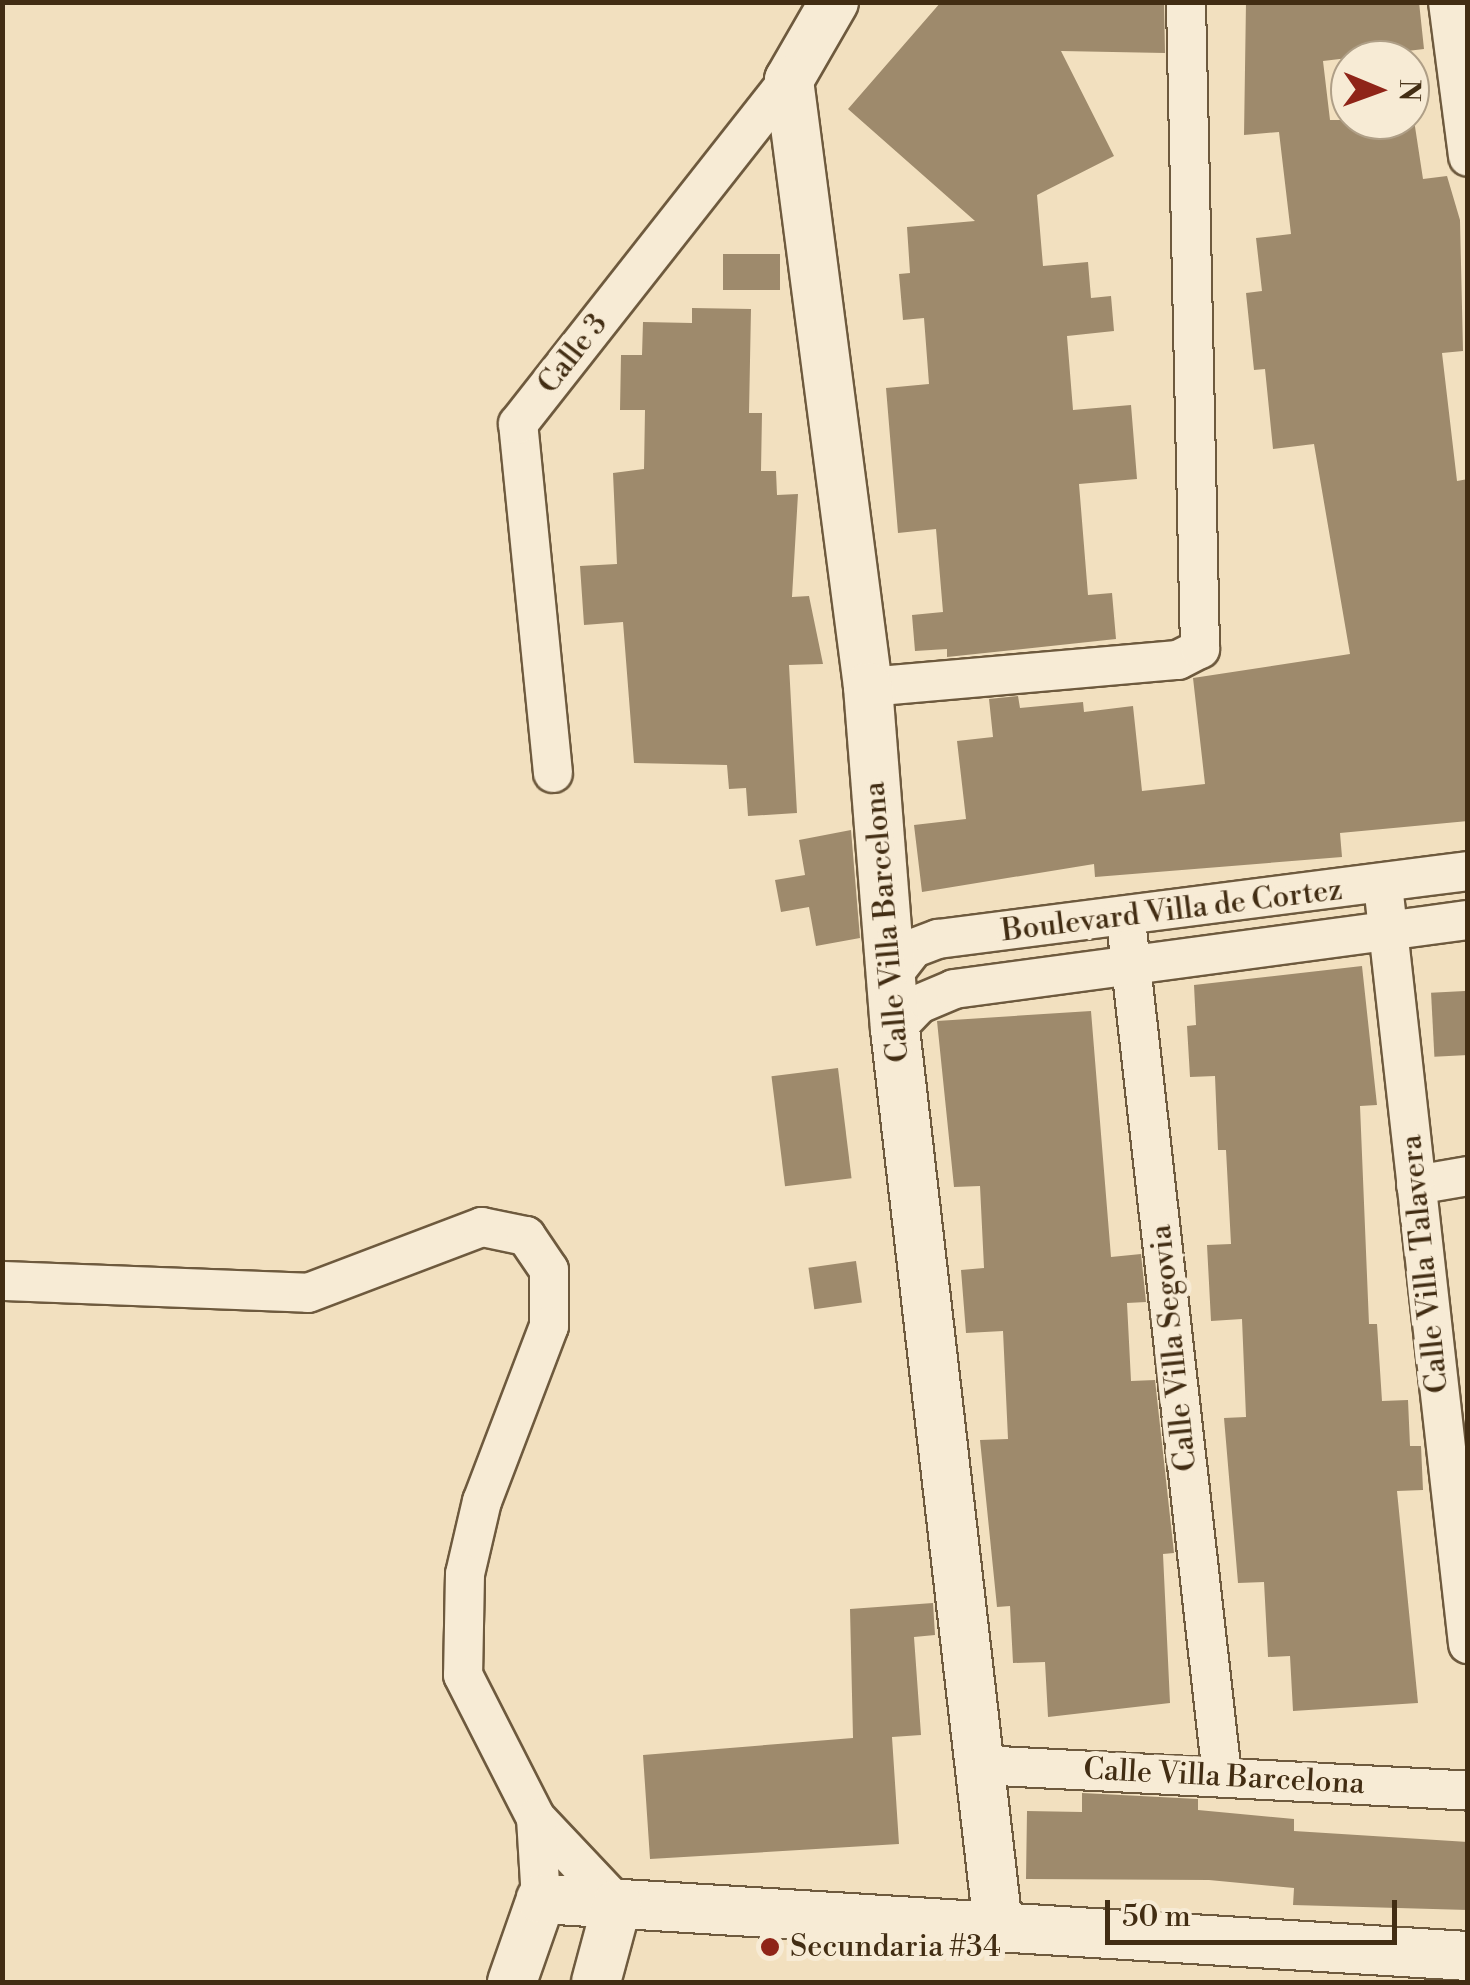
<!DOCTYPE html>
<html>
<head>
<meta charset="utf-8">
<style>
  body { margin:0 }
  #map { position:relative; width:1470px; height:1985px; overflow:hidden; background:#f2e0bf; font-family:"Libre Bodoni",serif }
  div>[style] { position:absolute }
  .building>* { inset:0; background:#9e8a6c; transform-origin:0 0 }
  .roads { filter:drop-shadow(2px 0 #6e5a3e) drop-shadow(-2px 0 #6e5a3e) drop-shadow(0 2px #6e5a3e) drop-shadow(0 -2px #6e5a3e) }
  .minor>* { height:38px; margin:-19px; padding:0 19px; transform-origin:19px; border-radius:19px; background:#f7ebd5 }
  .tertiary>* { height:48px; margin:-24px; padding:0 24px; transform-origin:24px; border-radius:24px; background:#f7ebd5 }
  .dots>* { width:28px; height:28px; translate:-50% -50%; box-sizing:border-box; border:5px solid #f7ebd5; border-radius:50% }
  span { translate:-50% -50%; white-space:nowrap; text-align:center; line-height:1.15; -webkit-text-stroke:10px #f7ebd5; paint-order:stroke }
  .street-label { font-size:30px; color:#422d13 }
  .poi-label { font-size:30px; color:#422d13 }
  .left { translate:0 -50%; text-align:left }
  .frame { position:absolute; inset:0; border:5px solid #422d13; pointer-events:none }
  .north { position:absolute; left:1330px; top:40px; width:100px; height:100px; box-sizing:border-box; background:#f7ebd5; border:2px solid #af9f87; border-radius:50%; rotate:91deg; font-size:28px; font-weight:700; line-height:40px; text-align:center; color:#422d13 }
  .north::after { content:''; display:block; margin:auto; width:35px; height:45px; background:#8f2418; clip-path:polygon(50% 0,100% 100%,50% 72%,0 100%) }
  .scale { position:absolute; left:1105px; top:1900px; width:292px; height:45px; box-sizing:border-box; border:5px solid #422d13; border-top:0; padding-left:12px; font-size:30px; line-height:35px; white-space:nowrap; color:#422d13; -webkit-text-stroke:8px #f7ebd5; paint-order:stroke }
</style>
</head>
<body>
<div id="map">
  <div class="building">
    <div style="clip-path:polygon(941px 2px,1164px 2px,1165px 53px,1061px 51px,1114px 156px,1037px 195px,1043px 266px,1088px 262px,1091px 298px,1111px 296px,1114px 331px,1067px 336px,1073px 410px,1131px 405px,1137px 479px,1079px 484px,1088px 595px,1112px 593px,1116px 639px,947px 657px,947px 649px,915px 651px,912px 615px,943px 612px,936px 529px,898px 533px,886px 388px,929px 384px,924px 318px,903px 320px,899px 274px,910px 273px,907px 227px,975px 221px,848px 109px)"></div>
    <div style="clip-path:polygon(1246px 2px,1419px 2px,1424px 49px,1323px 61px,1330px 120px,1414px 120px,1423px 179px,1447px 176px,1460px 220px,1463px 351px,1442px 353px,1457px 481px,1468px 479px,1468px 821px,1340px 833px,1342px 857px,1095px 877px,1094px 864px,922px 892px,914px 825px,966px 819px,957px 741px,993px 737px,989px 699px,1018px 696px,1020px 708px,1083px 702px,1084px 712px,1133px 706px,1142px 791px,1205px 784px,1193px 678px,1350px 654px,1314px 444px,1273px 449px,1265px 369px,1254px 370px,1246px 293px,1262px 291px,1256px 238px,1291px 234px,1279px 132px,1244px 135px)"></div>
    <div style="left:723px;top:254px;width:57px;height:36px"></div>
    <div style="clip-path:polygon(692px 308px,751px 309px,749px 413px,762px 413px,761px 471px,776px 471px,777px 495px,798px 494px,792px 597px,809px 596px,823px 664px,789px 665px,797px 813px,748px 816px,746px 788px,729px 789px,727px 765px,634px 763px,623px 622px,584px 625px,580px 566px,617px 564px,613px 473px,644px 469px,645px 410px,620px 410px,621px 355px,642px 355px,643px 322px,692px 323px)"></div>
    <div style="clip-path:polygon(851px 830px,860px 938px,816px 946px,809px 907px,781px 912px,775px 880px,805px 875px,799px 840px)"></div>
    <div style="clip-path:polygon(1362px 966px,1377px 1105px,1360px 1106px,1369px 1324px,1377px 1324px,1382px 1401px,1408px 1400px,1410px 1446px,1421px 1446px,1423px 1490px,1397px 1491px,1418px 1703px,1293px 1711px,1290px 1656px,1268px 1657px,1264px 1582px,1238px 1583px,1224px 1418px,1246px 1417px,1242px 1319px,1211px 1321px,1207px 1245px,1231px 1244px,1226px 1150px,1218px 1150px,1215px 1076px,1190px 1077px,1187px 1026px,1196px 1025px,1194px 985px)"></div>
    <div style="left:1465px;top:991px;width:64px;height:34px;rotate:87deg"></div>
    <div style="clip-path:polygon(1091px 1011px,1111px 1257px,1141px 1254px,1146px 1302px,1127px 1303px,1131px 1381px,1155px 1380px,1174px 1553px,1163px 1554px,1170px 1703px,1048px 1717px,1045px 1662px,1013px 1663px,1010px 1606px,997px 1607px,980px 1440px,1008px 1439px,1003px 1331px,966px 1333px,961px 1270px,984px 1268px,980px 1186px,954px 1187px,937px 1021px)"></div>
    <div style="left:838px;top:1068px;width:111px;height:67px;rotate:83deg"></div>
    <div style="left:856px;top:1261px;width:42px;height:48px;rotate:82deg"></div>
    <div style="clip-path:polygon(933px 1603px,935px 1635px,914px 1637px,921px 1735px,892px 1737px,899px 1844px,650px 1859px,643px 1755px,853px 1738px,850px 1609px)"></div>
    <div style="clip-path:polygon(1082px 1793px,1198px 1799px,1198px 1810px,1294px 1819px,1294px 1831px,1468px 1842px,1468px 1910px,1293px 1905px,1294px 1888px,1209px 1880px,1026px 1879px,1027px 1811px,1082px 1812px)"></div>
  </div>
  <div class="roads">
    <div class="minor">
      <div style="left:1448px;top:2px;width:156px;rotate:82.6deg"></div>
      <div style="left:868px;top:687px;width:311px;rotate:-5deg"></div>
      <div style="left:1178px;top:660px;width:25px;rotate:-27deg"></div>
      <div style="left:1200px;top:649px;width:647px;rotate:-91.24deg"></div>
      <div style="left:553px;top:773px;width:351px;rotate:-95.7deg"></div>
      <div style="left:518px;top:424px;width:438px;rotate:-51.8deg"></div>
      <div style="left:1383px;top:885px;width:764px;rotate:83.61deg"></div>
      <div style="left:1126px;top:921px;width:860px;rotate:83.59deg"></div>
      <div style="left:891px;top:977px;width:37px;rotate:-52deg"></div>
      <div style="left:914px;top:948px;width:26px;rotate:-21deg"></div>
      <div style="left:938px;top:939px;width:534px;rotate:-7.31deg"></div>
      <div style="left:895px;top:1029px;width:35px;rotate:-46deg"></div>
      <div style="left:919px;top:1004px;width:38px;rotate:-23deg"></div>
      <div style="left:954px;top:989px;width:519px;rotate:-7.65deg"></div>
      <div style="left:1416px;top:1185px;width:53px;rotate:-9.8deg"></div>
      <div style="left:2px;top:1281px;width:306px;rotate:2.2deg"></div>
      <div style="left:308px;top:1293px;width:186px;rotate:-20.8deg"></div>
      <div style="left:482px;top:1227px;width:45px;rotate:11.6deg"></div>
      <div style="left:526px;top:1236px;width:41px;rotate:55.9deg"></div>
      <div style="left:549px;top:1270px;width:56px;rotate:90deg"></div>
      <div style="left:549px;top:1326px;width:187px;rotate:110.9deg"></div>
      <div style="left:482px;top:1501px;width:75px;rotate:103.1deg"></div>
      <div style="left:465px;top:1574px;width:101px;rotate:91.1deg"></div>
      <div style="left:463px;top:1675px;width:161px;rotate:63deg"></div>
      <div style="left:536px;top:1818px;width:118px;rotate:46.7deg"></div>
      <div style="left:980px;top:1765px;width:489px;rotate:3deg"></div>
      <div style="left:536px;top:1818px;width:81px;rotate:86.5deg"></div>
    </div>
    <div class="tertiary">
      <div style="left:834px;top:2px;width:90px;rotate:120deg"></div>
      <div style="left:789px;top:80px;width:612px;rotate:82.58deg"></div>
      <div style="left:868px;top:687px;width:343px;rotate:85.5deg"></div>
      <div style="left:895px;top:1029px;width:903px;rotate:83.45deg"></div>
      <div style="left:512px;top:1982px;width:88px;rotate:-70.7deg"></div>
      <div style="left:541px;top:1899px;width:929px;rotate:3.52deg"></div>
      <div style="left:596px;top:1982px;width:81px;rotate:-74.9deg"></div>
    </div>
  </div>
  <div class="dots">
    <div style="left:770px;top:1947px;background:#8f2418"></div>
  </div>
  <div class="street-label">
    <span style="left:573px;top:354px;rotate:-52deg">Calle 3</span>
    <span style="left:1172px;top:911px;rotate:-7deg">Boulevard Villa de Cortez</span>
    <span style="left:887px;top:922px;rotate:-95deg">Calle Villa Barcelona</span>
    <span style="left:1425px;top:1264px;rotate:-96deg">Calle Villa Talavera</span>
    <span style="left:1174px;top:1348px;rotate:-96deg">Calle Villa Segovia</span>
    <span style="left:1224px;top:1777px;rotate:3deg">Calle Villa Barcelona</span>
  </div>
  <div class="poi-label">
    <span class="left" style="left:790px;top:1947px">Secundaria #34</span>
  </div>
  <div class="frame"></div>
  <div class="north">N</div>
  <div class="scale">50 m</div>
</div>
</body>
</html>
